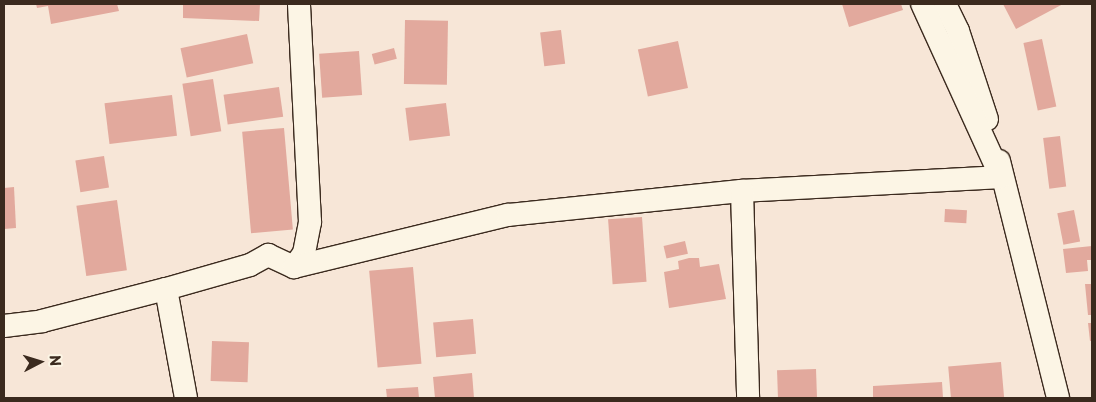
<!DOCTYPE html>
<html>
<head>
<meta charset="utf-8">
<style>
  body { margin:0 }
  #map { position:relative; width:1096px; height:402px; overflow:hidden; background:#f7e6d7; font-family:"Playpen Sans",sans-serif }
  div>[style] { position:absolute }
  .building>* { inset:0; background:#e2a99d; transform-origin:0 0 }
  .roads { filter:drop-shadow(1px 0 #3b2a1e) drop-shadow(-1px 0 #3b2a1e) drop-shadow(0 1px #3b2a1e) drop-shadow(0 -1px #3b2a1e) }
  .minor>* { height:22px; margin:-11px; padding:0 11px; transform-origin:11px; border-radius:11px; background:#fcf5e5 }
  span { translate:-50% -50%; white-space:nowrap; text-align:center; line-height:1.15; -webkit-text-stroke:4.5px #fcf5e5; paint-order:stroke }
  .frame { position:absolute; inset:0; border:5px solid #3b2a1e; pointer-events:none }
  .north { position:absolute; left:15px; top:337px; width:50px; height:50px; -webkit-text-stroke:4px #fcf5e5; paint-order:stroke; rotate:85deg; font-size:14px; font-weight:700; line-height:20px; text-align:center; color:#3b2a1e }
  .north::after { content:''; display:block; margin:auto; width:18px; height:22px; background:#3b2a1e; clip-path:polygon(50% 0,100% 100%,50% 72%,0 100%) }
</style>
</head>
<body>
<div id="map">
  <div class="building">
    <div style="clip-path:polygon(36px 4px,117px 4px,119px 11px,51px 24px,48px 6px,37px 8px)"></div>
    <div style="clip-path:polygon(183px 4px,260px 4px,259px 21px,183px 18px)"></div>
    <div style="clip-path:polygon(842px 4px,901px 4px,903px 10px,849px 27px)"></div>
    <div style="clip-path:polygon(1003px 4px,1063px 4px,1016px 29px)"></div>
    <div style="left:405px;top:20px;width:43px;height:64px;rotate:1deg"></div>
    <div style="left:561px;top:30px;width:34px;height:21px;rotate:83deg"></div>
    <div style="left:247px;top:34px;width:30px;height:68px;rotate:78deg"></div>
    <div style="left:1042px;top:39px;width:69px;height:19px;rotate:78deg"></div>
    <div style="left:678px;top:41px;width:48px;height:41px;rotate:78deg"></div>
    <div style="left:394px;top:48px;width:11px;height:23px;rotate:75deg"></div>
    <div style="left:359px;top:51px;width:44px;height:40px;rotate:86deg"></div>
    <div style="left:213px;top:79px;width:53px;height:31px;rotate:81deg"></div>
    <div style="left:279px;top:87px;width:30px;height:56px;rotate:82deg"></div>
    <div style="left:172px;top:95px;width:41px;height:68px;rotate:83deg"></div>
    <div style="left:446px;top:103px;width:33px;height:41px;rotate:83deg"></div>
    <div style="left:284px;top:128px;width:102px;height:42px;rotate:85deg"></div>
    <div style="left:1060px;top:136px;width:51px;height:17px;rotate:83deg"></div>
    <div style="left:104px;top:156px;width:32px;height:29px;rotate:81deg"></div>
    <div style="clip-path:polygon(14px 187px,16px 228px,4px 229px,4px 188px)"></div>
    <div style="left:117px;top:200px;width:71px;height:41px;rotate:82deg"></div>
    <div style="left:945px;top:209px;width:22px;height:13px;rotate:3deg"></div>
    <div style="left:1074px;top:210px;width:32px;height:17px;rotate:79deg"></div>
    <div style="left:642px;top:217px;width:65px;height:34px;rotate:86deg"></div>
    <div style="left:685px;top:241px;width:13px;height:22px;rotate:77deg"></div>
    <div style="clip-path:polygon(1092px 246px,1092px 260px,1087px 260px,1088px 271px,1066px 273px,1063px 249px)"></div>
    <div style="clip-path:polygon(689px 258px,699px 258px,700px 267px,719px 264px,726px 299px,669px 308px,664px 272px,679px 269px,678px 261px)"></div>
    <div style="left:413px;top:267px;width:97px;height:44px;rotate:85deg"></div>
    <div style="clip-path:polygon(1085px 284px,1092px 284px,1092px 315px,1088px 315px)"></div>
    <div style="left:473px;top:319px;width:35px;height:40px;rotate:85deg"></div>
    <div style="clip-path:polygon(1088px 323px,1092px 323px,1092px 341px,1090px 341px)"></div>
    <div style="left:212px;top:341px;width:37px;height:40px;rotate:2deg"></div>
    <div style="left:1001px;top:362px;width:36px;height:53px;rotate:85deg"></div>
    <div style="left:816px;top:369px;width:29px;height:39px;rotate:88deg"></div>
    <div style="clip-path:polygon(472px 373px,474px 398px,435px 398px,433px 377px)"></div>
    <div style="clip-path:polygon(942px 382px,943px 398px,873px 398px,873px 386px)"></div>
    <div style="clip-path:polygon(418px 387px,419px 398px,387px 398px,386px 389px)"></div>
  </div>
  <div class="roads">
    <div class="minor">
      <div style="left:945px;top:4px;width:30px;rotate:64deg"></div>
      <div style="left:958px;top:31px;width:93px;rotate:71.8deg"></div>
      <div style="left:999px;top:161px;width:244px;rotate:76deg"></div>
      <div style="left:742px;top:191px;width:259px;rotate:-3.1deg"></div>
      <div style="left:1001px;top:177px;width:190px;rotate:-114.5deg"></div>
      <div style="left:294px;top:267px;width:17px;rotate:-54deg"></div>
      <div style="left:304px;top:253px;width:32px;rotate:-79deg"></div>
      <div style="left:310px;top:222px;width:218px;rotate:-92.9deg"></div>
      <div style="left:166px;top:289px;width:111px;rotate:79.6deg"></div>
      <div style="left:4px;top:326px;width:38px;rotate:-7deg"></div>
      <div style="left:42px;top:321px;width:128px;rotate:-14.5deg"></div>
      <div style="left:166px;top:289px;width:87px;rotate:-15.9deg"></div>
      <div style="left:250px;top:265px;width:21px;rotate:-29deg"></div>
      <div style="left:268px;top:255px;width:29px;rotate:25deg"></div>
      <div style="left:294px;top:267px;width:220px;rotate:-13.7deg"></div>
      <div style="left:508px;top:215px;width:235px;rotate:-5.9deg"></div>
      <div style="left:742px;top:191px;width:207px;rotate:88.3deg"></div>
    </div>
  </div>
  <div class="frame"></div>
  <div class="north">N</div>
</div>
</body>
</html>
